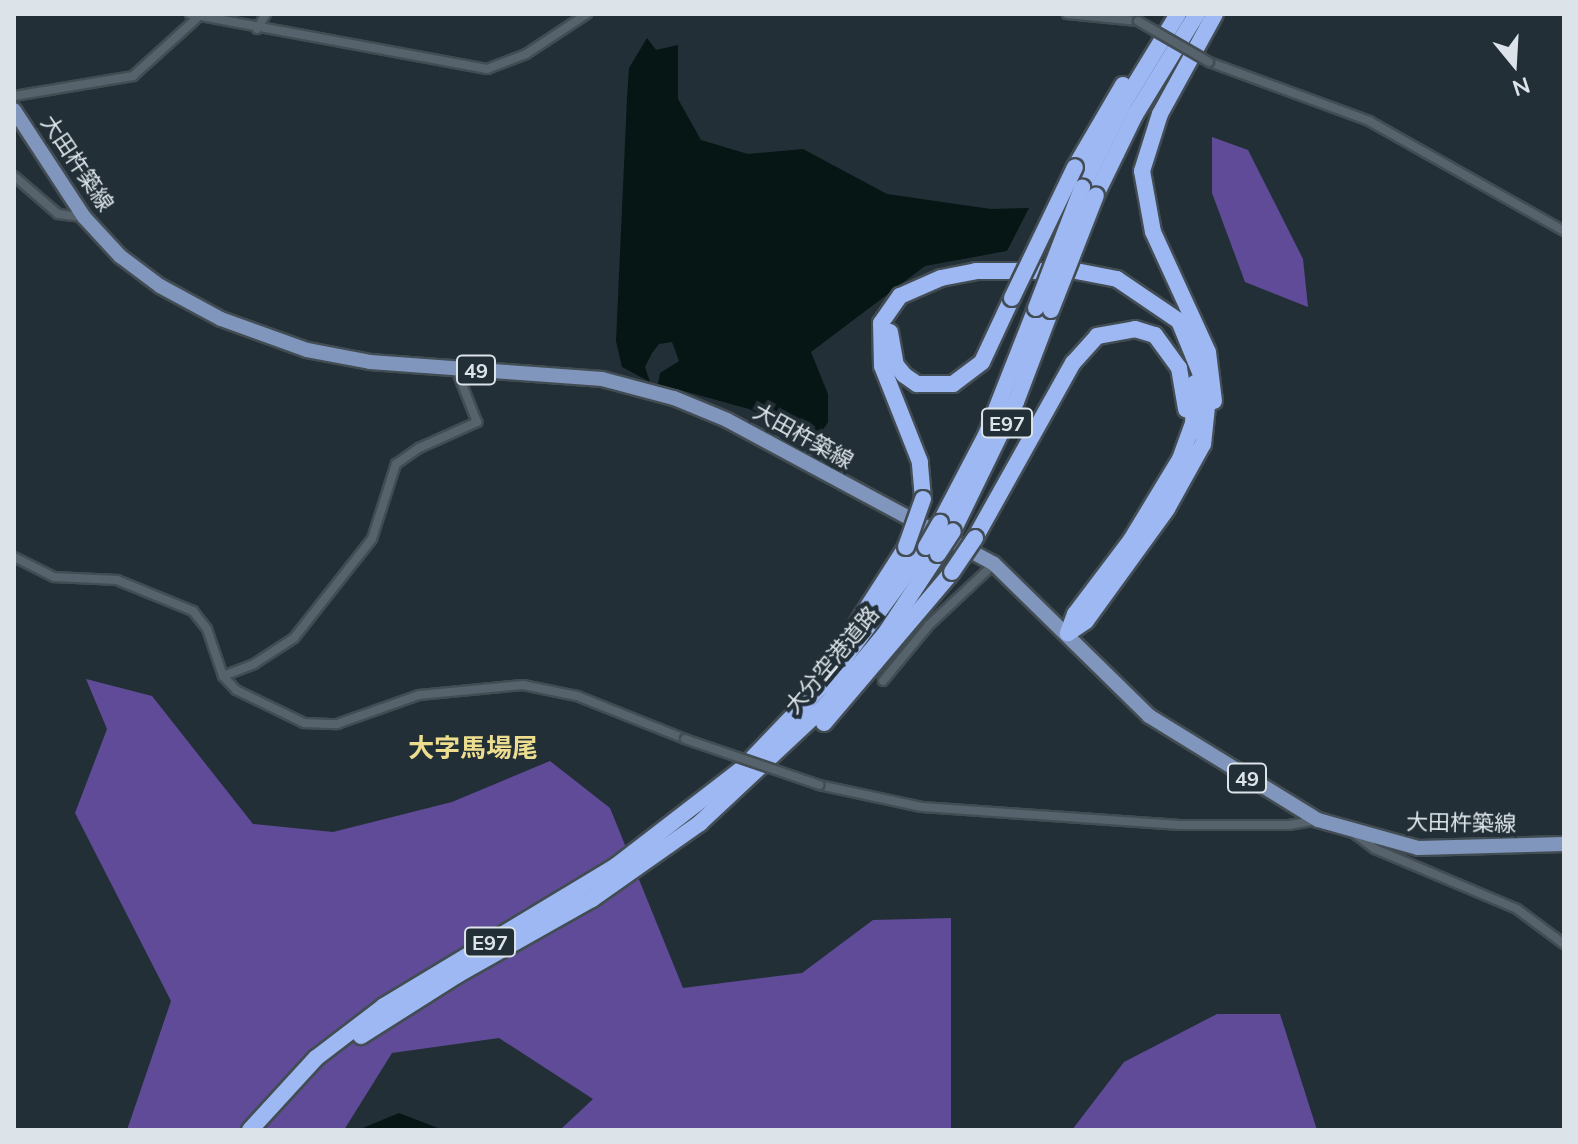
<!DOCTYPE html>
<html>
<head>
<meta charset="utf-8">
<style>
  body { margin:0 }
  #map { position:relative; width:1578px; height:1144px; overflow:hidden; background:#232f37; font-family:Mulish,"Noto Sans JP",sans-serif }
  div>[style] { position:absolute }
  .forest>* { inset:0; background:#604b98 }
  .water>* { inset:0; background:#061614 }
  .roads { filter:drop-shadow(2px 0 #424c53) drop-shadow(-2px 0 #424c53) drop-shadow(0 2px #424c53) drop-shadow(0 -2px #424c53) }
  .minor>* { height:8px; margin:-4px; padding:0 4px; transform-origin:4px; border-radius:4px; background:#56636c }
  .primary>* { height:14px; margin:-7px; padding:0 7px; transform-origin:7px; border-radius:7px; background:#8196bc }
  .motorway>* { height:16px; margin:-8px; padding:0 8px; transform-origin:8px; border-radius:8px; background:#9db8f2 }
  .bridges { filter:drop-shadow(2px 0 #424c53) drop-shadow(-2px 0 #424c53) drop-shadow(0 2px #424c53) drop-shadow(0 -2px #424c53) }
  .minor-bridge>* { height:8px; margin:-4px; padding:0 4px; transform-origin:4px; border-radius:4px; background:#56636c }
  .motorway-bridge>* { height:16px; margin:-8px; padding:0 8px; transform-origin:8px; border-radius:8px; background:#9db8f2 }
  span { translate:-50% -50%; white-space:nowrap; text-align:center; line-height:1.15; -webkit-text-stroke:8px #232f37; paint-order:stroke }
  .shield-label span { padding:2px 6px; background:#232f37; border:2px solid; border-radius:6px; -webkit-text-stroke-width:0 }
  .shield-label { font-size:20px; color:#dce4e9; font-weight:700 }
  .street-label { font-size:22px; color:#dce4e9 }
  .quarter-label { font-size:26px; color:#ecdd8f; font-weight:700 }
  .frame { position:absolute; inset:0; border:16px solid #dce4e9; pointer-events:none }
  .north { position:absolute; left:1474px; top:24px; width:80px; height:80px; -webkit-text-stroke:6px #232f37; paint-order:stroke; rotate:162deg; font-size:22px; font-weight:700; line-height:32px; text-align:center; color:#dce4e9 }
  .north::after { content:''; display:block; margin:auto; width:28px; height:36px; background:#dce4e9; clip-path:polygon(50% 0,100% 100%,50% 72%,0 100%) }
</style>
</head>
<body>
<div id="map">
  <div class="forest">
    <div style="clip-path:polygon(1212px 137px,1248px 150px,1303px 259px,1308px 307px,1245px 282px,1212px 193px)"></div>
    <div style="clip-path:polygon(86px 679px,152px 696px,253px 824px,333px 832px,452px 802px,550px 761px,610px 808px,683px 988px,802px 973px,873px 920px,951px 918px,951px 1130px,560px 1130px,593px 1099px,499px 1038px,392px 1053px,344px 1130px,127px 1130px,171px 1001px,75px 813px,107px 729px)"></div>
    <div style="clip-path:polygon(1217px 1014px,1280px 1014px,1317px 1130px,1072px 1130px,1124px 1062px)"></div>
  </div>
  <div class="water">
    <div style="clip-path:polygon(647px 38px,656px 50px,678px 45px,678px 99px,701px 140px,748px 154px,803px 149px,887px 194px,991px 209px,1029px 208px,1007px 251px,925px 266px,811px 352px,828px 394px,828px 422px,815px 442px,749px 409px,658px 384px,660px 373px,679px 361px,672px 342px,659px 344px,652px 353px,645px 367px,650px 382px,622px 367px,616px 341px,627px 98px,629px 68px)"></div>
    <div style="clip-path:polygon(399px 1113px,443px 1130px,358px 1130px)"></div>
  </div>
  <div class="roads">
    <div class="minor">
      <div style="left:190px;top:14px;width:302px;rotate:10.5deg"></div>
      <div style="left:487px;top:69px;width:42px;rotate:-21deg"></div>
      <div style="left:526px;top:54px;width:73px;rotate:-33.3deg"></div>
      <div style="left:1067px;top:14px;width:71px;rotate:5.6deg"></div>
      <div style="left:257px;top:29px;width:17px;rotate:-59deg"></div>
      <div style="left:1209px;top:62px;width:171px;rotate:20.2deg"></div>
      <div style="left:1369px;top:121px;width:224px;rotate:29.4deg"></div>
      <div style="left:14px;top:96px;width:121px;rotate:-9.5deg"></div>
      <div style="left:133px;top:76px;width:85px;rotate:-42.1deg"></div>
      <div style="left:14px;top:176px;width:58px;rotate:40.8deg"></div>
      <div style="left:58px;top:214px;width:26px;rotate:7deg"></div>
      <div style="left:14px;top:557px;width:45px;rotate:26.6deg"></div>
      <div style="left:54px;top:577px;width:63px;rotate:2.7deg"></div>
      <div style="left:117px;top:580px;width:82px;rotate:22.2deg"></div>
      <div style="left:193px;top:611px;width:23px;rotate:52deg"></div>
      <div style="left:207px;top:629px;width:50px;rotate:71.2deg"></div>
      <div style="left:223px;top:676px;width:19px;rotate:47deg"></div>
      <div style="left:236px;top:690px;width:76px;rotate:25.9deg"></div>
      <div style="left:304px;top:723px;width:33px;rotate:2deg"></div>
      <div style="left:337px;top:724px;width:87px;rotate:-19.5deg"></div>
      <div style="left:419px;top:695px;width:104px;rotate:-5.5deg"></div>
      <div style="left:523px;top:685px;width:55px;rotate:11.5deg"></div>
      <div style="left:577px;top:696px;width:116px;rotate:21.7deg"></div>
      <div style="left:223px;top:676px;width:33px;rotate:-21deg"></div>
      <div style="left:254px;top:664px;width:48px;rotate:-33deg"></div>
      <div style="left:294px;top:638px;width:126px;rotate:-51.8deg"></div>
      <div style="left:372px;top:539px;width:79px;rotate:-72.3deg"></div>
      <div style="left:396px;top:464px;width:28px;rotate:-35deg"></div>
      <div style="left:419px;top:448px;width:64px;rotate:-24.1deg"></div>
      <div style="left:477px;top:422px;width:57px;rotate:-111.6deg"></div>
      <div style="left:883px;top:681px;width:72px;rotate:-50.6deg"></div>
      <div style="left:929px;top:625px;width:89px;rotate:-43.2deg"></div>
      <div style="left:819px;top:785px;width:105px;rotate:12.1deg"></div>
      <div style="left:922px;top:807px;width:259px;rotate:4deg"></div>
      <div style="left:1180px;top:825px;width:109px"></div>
      <div style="left:1289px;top:825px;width:29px;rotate:-10deg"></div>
      <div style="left:1355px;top:834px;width:25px;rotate:37deg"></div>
      <div style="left:1375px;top:849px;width:154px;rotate:22.9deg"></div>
      <div style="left:1517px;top:909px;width:59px;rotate:36.7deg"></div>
    </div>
    <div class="primary">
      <div style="left:14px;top:110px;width:128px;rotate:56.8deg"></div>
      <div style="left:84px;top:217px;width:53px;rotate:47.3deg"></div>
      <div style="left:120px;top:256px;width:50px;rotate:36.9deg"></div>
      <div style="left:160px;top:286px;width:69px;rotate:28.4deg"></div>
      <div style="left:221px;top:319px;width:91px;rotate:19.8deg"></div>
      <div style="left:307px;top:350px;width:64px;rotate:10.8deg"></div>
      <div style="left:370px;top:362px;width:233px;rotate:4.2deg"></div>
      <div style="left:602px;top:379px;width:74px;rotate:14.8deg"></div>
      <div style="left:674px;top:398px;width:57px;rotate:22.5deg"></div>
      <div style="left:727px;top:420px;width:303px;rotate:28.3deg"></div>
      <div style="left:994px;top:564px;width:217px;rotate:44.4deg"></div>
      <div style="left:1149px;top:716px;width:198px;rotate:31.6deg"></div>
      <div style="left:1318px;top:820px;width:104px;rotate:15.6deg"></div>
      <div style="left:1418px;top:848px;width:146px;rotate:-1.6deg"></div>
    </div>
    <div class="motorway">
      <div style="left:1075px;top:167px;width:95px;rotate:-59.7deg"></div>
      <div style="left:1082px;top:188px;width:93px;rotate:-64deg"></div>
      <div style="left:1123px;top:104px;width:105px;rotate:-58.6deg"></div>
      <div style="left:1096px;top:195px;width:89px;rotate:-64deg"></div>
      <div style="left:1135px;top:115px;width:119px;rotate:-58.5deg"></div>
      <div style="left:890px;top:332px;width:34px;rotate:80deg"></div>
      <div style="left:896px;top:365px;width:13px;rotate:51deg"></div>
      <div style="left:904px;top:375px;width:16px;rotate:35deg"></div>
      <div style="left:917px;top:384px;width:36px"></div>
      <div style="left:953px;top:384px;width:36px;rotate:-37deg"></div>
      <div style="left:982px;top:362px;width:71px;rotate:-64.9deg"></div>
      <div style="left:1214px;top:401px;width:49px;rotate:-97deg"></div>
      <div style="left:1208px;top:352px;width:132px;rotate:-114.6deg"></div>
      <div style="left:1153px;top:232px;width:62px;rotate:-100.2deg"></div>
      <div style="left:1142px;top:171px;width:60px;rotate:-72.5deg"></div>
      <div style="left:1160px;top:114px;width:114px;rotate:-61.2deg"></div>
      <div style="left:923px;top:499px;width:37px;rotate:-95deg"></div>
      <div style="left:920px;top:462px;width:103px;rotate:-111.6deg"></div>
      <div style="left:882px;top:366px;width:43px;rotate:-91.3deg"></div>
      <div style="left:881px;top:323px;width:33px;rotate:-55deg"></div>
      <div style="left:900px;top:296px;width:45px;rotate:-23.7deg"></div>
      <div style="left:941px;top:278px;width:36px;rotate:-11deg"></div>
      <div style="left:976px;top:271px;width:100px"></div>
      <div style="left:1076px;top:271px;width:42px;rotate:11deg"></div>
      <div style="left:1117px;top:279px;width:75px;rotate:34.1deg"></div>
      <div style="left:1179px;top:321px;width:61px;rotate:67.7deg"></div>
      <div style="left:1202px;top:377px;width:30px;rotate:81deg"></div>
      <div style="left:1207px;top:407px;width:37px;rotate:96deg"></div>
      <div style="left:1203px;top:444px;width:74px;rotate:119deg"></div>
      <div style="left:1167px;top:509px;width:138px;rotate:125.9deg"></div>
      <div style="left:1086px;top:621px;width:22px;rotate:146deg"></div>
      <div style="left:940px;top:523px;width:99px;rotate:-62.4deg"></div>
      <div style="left:986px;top:435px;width:136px;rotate:-68.5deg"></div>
      <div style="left:953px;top:531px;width:144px;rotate:-64deg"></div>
      <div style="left:1016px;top:402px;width:98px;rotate:-69.2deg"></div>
      <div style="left:975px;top:538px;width:201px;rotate:-60.8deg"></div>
      <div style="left:1073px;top:363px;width:36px;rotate:-48deg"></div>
      <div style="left:1097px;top:336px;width:39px;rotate:-10deg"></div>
      <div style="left:1135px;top:329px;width:21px;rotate:17deg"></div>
      <div style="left:1155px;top:335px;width:41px;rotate:54deg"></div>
      <div style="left:1179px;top:368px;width:42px;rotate:80.3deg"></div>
      <div style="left:1068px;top:633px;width:20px;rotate:-70deg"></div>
      <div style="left:1075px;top:614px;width:93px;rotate:-52.9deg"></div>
      <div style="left:1131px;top:540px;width:95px;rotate:-58.8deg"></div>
      <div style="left:1180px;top:459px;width:37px;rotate:-70deg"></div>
      <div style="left:1193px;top:424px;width:41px;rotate:-87.2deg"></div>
      <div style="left:840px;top:650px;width:122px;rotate:-57.3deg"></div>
      <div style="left:824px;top:723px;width:198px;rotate:-49.7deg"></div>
      <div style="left:361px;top:1036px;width:114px;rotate:-32.4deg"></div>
      <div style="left:457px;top:975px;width:155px;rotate:-29.4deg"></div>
      <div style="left:592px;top:899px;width:132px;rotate:-35.1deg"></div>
      <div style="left:700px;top:823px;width:173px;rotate:-43.1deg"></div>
      <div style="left:826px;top:705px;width:92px;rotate:-50.3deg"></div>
      <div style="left:885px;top:634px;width:96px;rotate:-56.5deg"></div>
      <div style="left:250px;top:1130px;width:98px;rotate:-47.5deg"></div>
      <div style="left:316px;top:1058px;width:86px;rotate:-37.4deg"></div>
      <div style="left:384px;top:1006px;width:271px;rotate:-31.1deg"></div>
      <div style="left:616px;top:866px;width:160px;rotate:-37.7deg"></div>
      <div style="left:743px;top:768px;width:130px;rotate:-46.2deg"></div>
      <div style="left:833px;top:674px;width:157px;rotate:-53.8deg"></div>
    </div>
  </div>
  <div class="bridges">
    <div class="minor-bridge">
      <div style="left:1138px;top:21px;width:82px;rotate:30deg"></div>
      <div style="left:685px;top:739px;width:142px;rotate:18.9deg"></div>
    </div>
    <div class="motorway-bridge">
      <div style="left:1012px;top:298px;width:145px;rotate:-64.3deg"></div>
      <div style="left:1036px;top:308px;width:129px;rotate:-69deg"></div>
      <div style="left:1051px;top:310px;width:123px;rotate:-68.6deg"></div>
      <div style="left:906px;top:547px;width:51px;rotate:-70.5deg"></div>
      <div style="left:926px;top:547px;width:28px;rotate:-60deg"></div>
      <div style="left:938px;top:554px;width:27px;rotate:-57deg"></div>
      <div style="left:952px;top:572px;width:41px;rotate:-55.9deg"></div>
    </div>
  </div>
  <div class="shield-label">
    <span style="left:476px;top:370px">49</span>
    <span style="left:1007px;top:423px">E97</span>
    <span style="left:1247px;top:778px">49</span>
    <span style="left:490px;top:942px">E97</span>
  </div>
  <div class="street-label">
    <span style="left:77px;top:163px;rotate:56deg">大田杵築線</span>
    <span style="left:803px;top:436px;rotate:29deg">大田杵築線</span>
    <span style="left:832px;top:660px;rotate:-50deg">大分空港道路</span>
    <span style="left:1461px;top:823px;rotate:1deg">大田杵築線</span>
  </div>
  <div class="quarter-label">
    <span style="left:473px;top:748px">大字馬場尾</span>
  </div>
  <div class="frame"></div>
  <div class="north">N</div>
</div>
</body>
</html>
